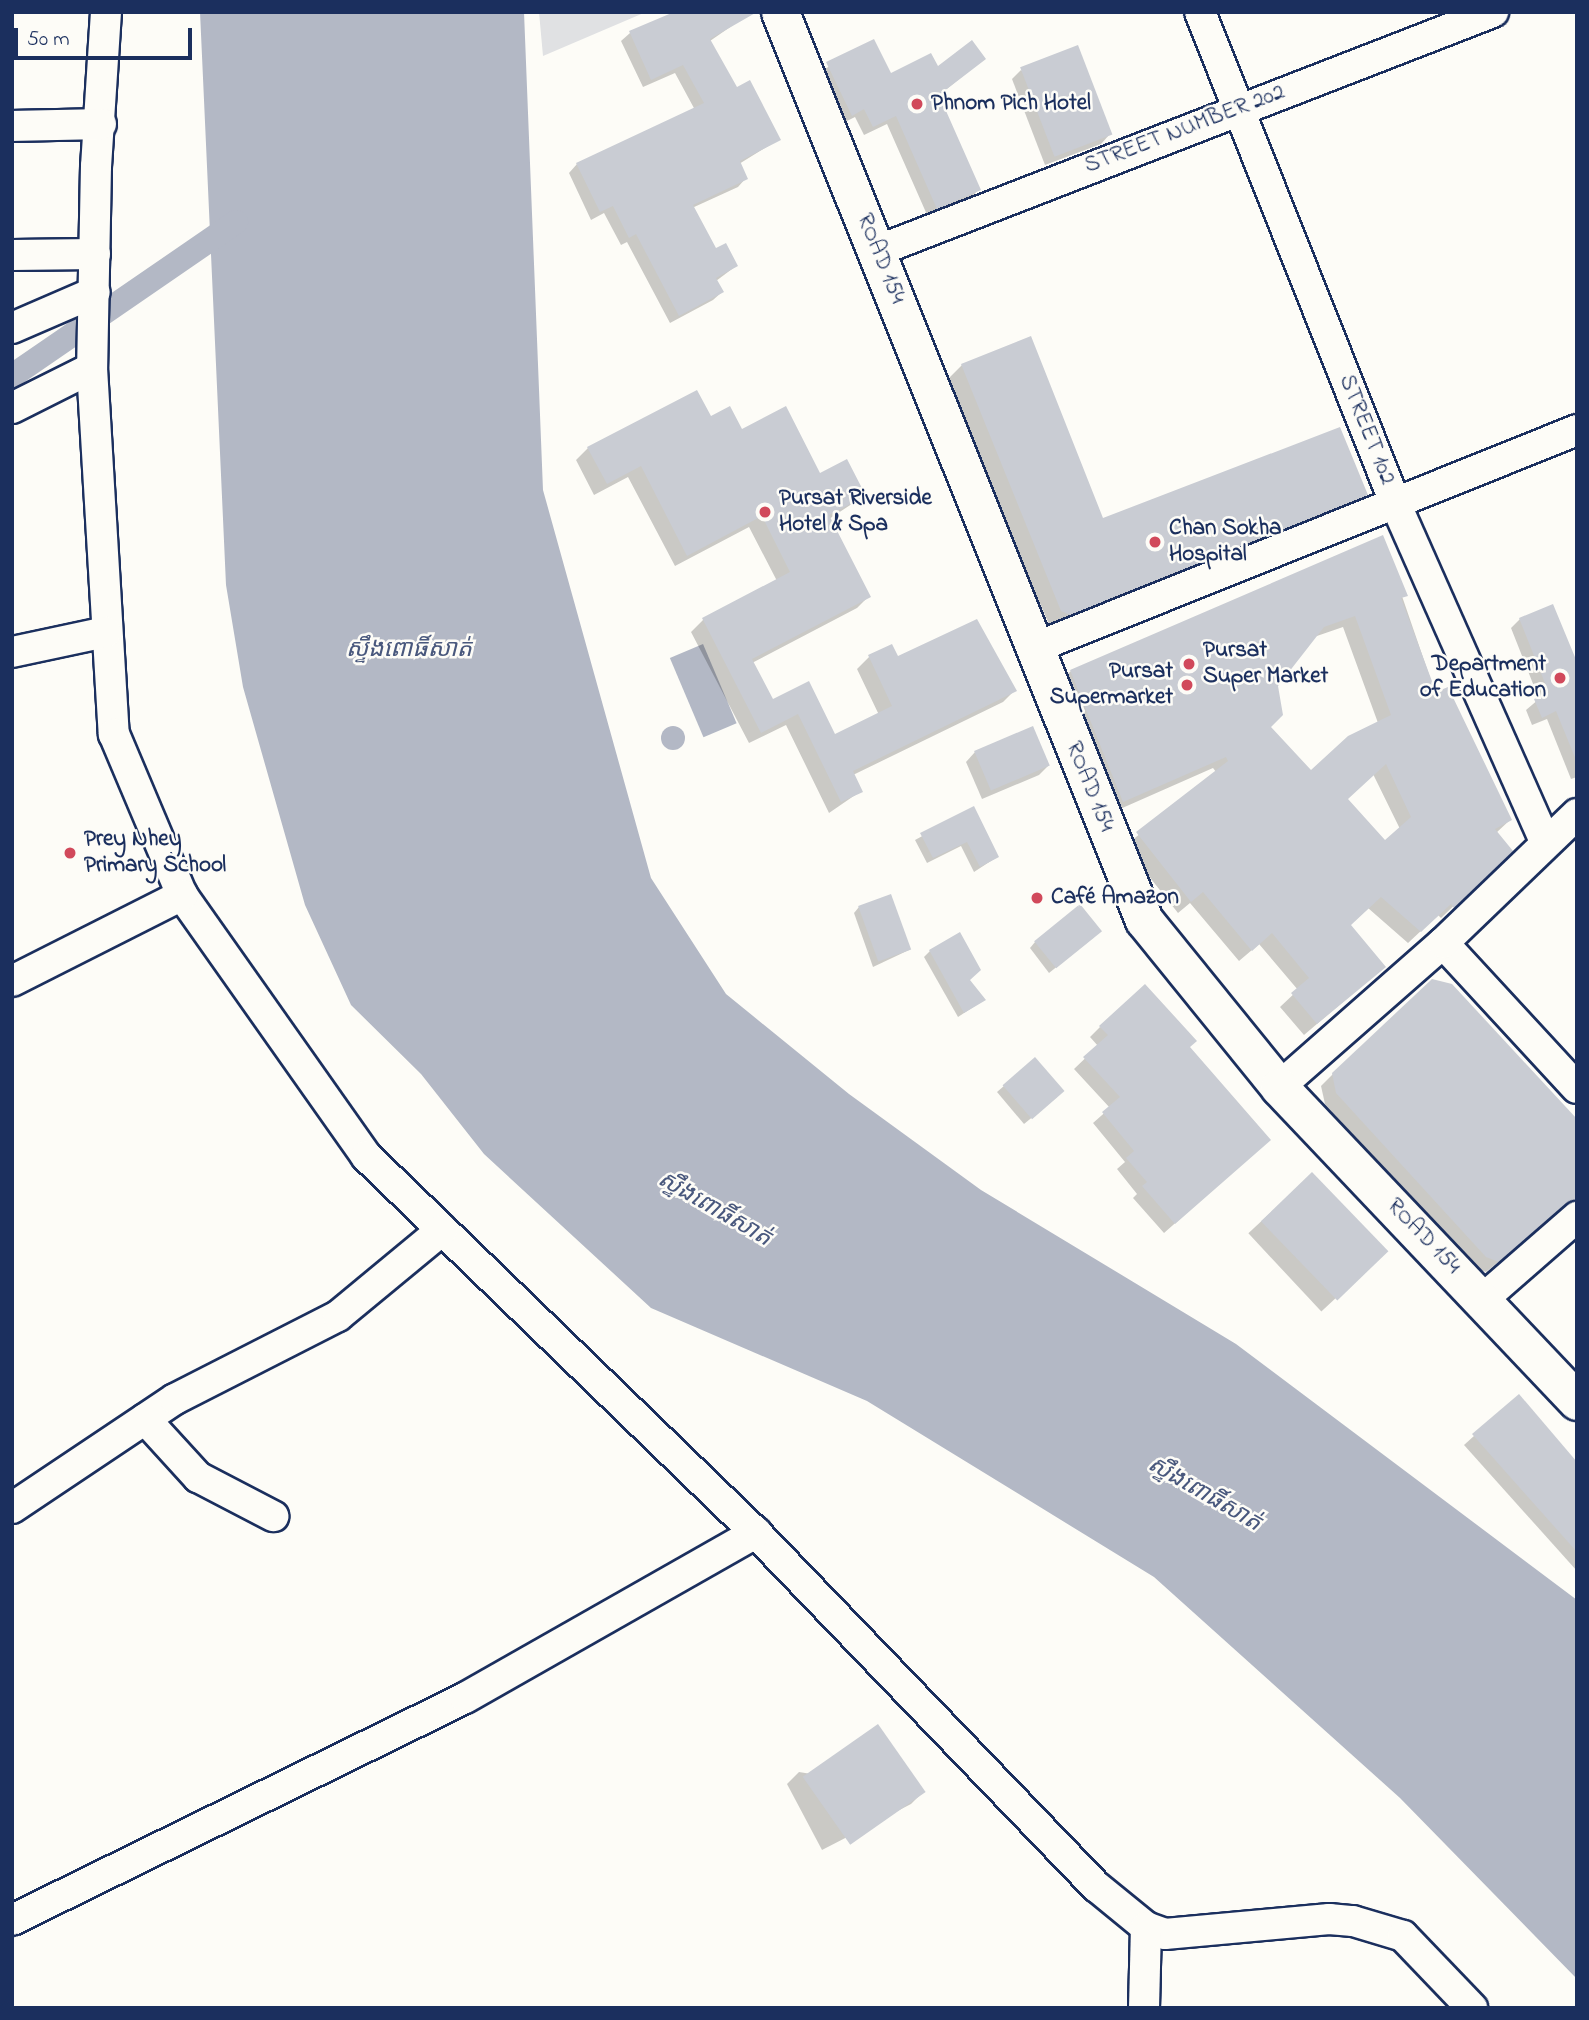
<!DOCTYPE html>
<html>
<head>
<meta charset="utf-8">
<style>
  body { margin:0 }
  #map { position:relative; width:1589px; height:2020px; overflow:hidden; background:#fdfcf7; font-family:"Indie Flower","Noto Sans Khmer",sans-serif }
  div>[style] { position:absolute }
  .green>* { inset:0; background:#e0e1e3 }
  .water>* { inset:0; background:#b3b8c5; transform-origin:0 0 }
  .round { border-radius:50% }
  .shadow>* { inset:0; background:#0003; transform-origin:0 0 }
  .canal>* { height:24px; margin:-12px; padding:0 12px; transform-origin:12px; border-radius:12px; background:#b3b8c5 }
  .building>* { inset:0; background:#c9ccd3; transform-origin:0 0 }
  .roads { filter:drop-shadow(2px 0 #1b2f5e) drop-shadow(-2px 0 #1b2f5e) drop-shadow(0 2px #1b2f5e) drop-shadow(0 -2px #1b2f5e) }
  .minor>* { height:30px; margin:-15px; padding:0 15px; transform-origin:15px; border-radius:15px; background:#fdfcf7 }
  .major>* { height:37px; margin:-18.5px; padding:0 18.5px; transform-origin:18.5px; border-radius:18.5px; background:#fdfcf7 }
  .dots>* { width:19px; height:19px; translate:-50% -50%; box-sizing:border-box; border:4px solid #fdfcf7; border-radius:50% }
  span { translate:-50% -50%; white-space:nowrap; text-align:center; line-height:1.15; -webkit-text-stroke:5px #fdfcf7; paint-order:stroke }
  .poi-label { font-size:23px; color:#1b2f5e; font-weight:700 }
  .left { translate:0 -50%; text-align:left }
  .right { translate:-100% -50%; text-align:right }
  .street-label { font-size:23px; color:#1b2f5e }
  .water-label { font-size:24px; color:#49587d; font-style:italic }
  .frame { position:absolute; inset:0; border:14px solid #1b2f5e; pointer-events:none }
  .scale { position:absolute; left:14px; top:28px; width:178px; height:32px; box-sizing:border-box; border:4px solid #1b2f5e; border-top:0; padding-left:9px; font-size:21px; line-height:24px; white-space:nowrap; color:#1b2f5e; -webkit-text-stroke:5px #fdfcf7; paint-order:stroke }
</style>
</head>
<body>
<div id="map">
  <div class="green">
    <div style="clip-path:polygon(539px 12px,646px 12px,543px 56px)"></div>
  </div>
  <div class="water">
    <div style="clip-path:polygon(200px 12px,524px 12px,543px 490px,651px 878px,726px 994px,849px 1094px,981px 1190px,1236px 1344px,1577px 1600px,1577px 1979px,1400px 1798px,1154px 1577px,867px 1401px,651px 1308px,484px 1154px,421px 1074px,351px 1005px,305px 905px,243px 687px,226px 585px)"></div>
    <div style="left:703px;top:644px;width:86px;height:36px;rotate:67deg"></div>
    <div class="round" style="left:661px;top:726px;width:24px;height:24px"></div>
  </div>
  <div class="shadow">
    <div style="clip-path:polygon(658px 23px,736px 23px,710px 41px,736px 90px,778px 140px,739px 164px,746px 178px,738px 187px,692px 208px,715px 250px,736px 266px,716px 281px,722px 292px,713px 300px,670px 323px,627px 242px,621px 245px,604px 213px,591px 220px,569px 173px,577px 164px,695px 110px,675px 73px,643px 87px,621px 41px,630px 33px)"></div>
    <div style="clip-path:polygon(873px 41px,890px 75px,984px 59px,938px 96px,978px 190px,970px 199px,928px 217px,887px 124px,864px 135px,855px 117px,843px 123px,818px 73px)"></div>
    <div style="clip-path:polygon(1021px 70px,1110px 134px,1101px 144px,1045px 165px,1012px 79px)"></div>
    <div style="clip-path:polygon(962px 365px,1102px 520px,1366px 495px,1353px 507px,1057px 626px,1049px 624px,1019px 556px,949px 378px)"></div>
    <div style="clip-path:polygon(710px 418px,864px 496px,829px 519px,869px 596px,857px 608px,752px 663px,772px 701px,808px 683px,834px 737px,879px 715px,857px 669px,869px 657px,897px 659px,1015px 690px,1003px 702px,853px 775px,861px 791px,829px 813px,786px 725px,749px 743px,691px 632px,703px 620px,777px 581px,749px 527px,675px 566px,628px 477px,594px 495px,576px 460px,588px 448px)"></div>
    <div style="clip-path:polygon(evenodd,1382px 538px,1436px 695px,1510px 820px,1496px 833px,1511px 851px,1441px 918px,1438px 915px,1408px 943px,1368px 908px,1349px 926px,1371px 978px,1304px 1035px,1280px 1007px,1298px 990px,1259px 944px,1239px 961px,1190px 903px,1178px 913px,1125px 846px,1216px 772px,1213px 768px,1111px 813px,1058px 683px,1071px 671px,1382px 538px,1343px 627px,1378px 723px,1311px 772px,1269px 727px,1276px 686px,1314px 637px,1343px 627px,1382px 538px,1373px 774px,1400px 829px,1385px 842px,1346px 800px,1373px 774px)"></div>
    <div style="clip-path:polygon(1520px 619px,1577px 667px,1577px 777px,1571px 779px,1547px 719px,1532px 725px,1526px 710px,1539px 699px,1511px 628px)"></div>
    <div style="clip-path:polygon(975px 752px,1048px 766px,1039px 775px,982px 799px,966px 762px)"></div>
    <div style="clip-path:polygon(974px 808px,997px 857px,974px 872px,961px 846px,927px 863px,915px 840px)"></div>
    <div style="clip-path:polygon(859px 907px,909px 950px,873px 967px,854px 913px)"></div>
    <div style="clip-path:polygon(1094px 937px,1049px 973px,1030px 948px,1035px 942px)"></div>
    <div style="clip-path:polygon(930px 951px,968px 981px,984px 1000px,958px 1017px,924px 957px)"></div>
    <div style="clip-path:polygon(1100px 1027px,1188px 1047px,1258px 1150px,1164px 1233px,1133px 1198px,1137px 1194px,1117px 1169px,1125px 1162px,1093px 1123px,1110px 1108px,1074px 1069px,1098px 1046px,1090px 1037px)"></div>
    <div style="clip-path:polygon(1035px 1059px,1057px 1097px,1024px 1124px,997px 1092px)"></div>
    <div style="clip-path:polygon(1333px 1074px,1577px 1197px,1486px 1272px,1474px 1268px,1325px 1104px,1321px 1086px)"></div>
    <div style="left:1312px;top:1174px;width:107px;height:87px;rotate:47deg"></div>
    <div style="clip-path:polygon(1518px 1396px,1577px 1465px,1577px 1571px,1464px 1445px)"></div>
    <div style="clip-path:polygon(799px 1772px,923px 1792px,911px 1804px,822px 1850px,787px 1784px)"></div>
  </div>
  <div class="canal">
    <div style="left:12px;top:376px;width:272px;rotate:-34.5deg"></div>
  </div>
  <div class="building">
    <div style="clip-path:polygon(674px 12px,757px 12px,710px 39px,737px 87px,750px 80px,781px 140px,740px 161px,748px 179px,693px 205px,716px 248px,726px 243px,738px 266px,716px 278px,724px 292px,679px 316px,636px 234px,629px 238px,613px 206px,600px 212px,576px 163px,704px 103px,683px 65px,651px 80px,629px 31px)"></div>
    <div style="clip-path:polygon(874px 39px,891px 73px,931px 53px,938px 66px,972px 40px,986px 59px,939px 95px,981px 190px,937px 209px,896px 116px,873px 127px,864px 109px,852px 116px,826px 62px)"></div>
    <div style="left:1078px;top:45px;width:96px;height:62px;rotate:69deg"></div>
    <div style="clip-path:polygon(1031px 336px,1103px 518px,1340px 427px,1368px 495px,1070px 615px,1061px 611px,961px 364px)"></div>
    <div style="clip-path:polygon(697px 390px,711px 416px,730px 406px,742px 429px,786px 406px,820px 473px,847px 459px,866px 496px,829px 515px,871px 597px,752px 659px,773px 699px,809px 681px,835px 734px,892px 706px,868px 655px,892px 644px,898px 656px,977px 619px,1017px 691px,853px 771px,863px 792px,841px 802px,798px 714px,761px 733px,702px 618px,790px 572px,762px 516px,687px 556px,641px 466px,607px 484px,587px 447px)"></div>
    <div style="clip-path:polygon(evenodd,1383px 535px,1408px 596px,1401px 598px,1436px 692px,1448px 687px,1512px 820px,1495px 829px,1513px 851px,1454px 908px,1451px 904px,1421px 932px,1381px 897px,1351px 925px,1386px 967px,1317px 1024px,1291px 993px,1309px 978px,1272px 933px,1252px 951px,1203px 892px,1191px 902px,1136px 832px,1228px 761px,1226px 757px,1123px 802px,1070px 670px,1383px 535px,1355px 616px,1391px 715px,1348px 736px,1311px 770px,1271px 727px,1283px 715px,1278px 686px,1324px 627px,1355px 616px,1383px 535px,1386px 764px,1411px 817px,1385px 840px,1348px 799px,1386px 764px)"></div>
    <div style="clip-path:polygon(1553px 604px,1577px 662px,1576px 760px,1556px 711px,1542px 718px,1534px 699px,1549px 693px,1519px 618px)"></div>
    <div style="left:1033px;top:726px;width:43px;height:64px;rotate:67deg"></div>
    <div style="clip-path:polygon(974px 806px,999px 857px,980px 867px,967px 842px,933px 858px,920px 833px)"></div>
    <div style="left:891px;top:894px;width:59px;height:35px;rotate:70deg"></div>
    <div style="left:1080px;top:904px;width:35px;height:59px;rotate:51deg"></div>
    <div style="clip-path:polygon(960px 932px,981px 970px,970px 980px,986px 1000px,964px 1013px,929px 950px)"></div>
    <div style="clip-path:polygon(1432px 979px,1452px 984px,1577px 1119px,1577px 1198px,1499px 1262px,1486px 1257px,1336px 1093px,1332px 1073px)"></div>
    <div style="clip-path:polygon(1145px 984px,1197px 1041px,1190px 1047px,1271px 1140px,1175px 1224px,1142px 1186px,1147px 1182px,1126px 1158px,1134px 1151px,1102px 1112px,1120px 1097px,1083px 1057px,1108px 1035px,1099px 1026px)"></div>
    <div style="left:1035px;top:1057px;width:45px;height:43px;rotate:49deg"></div>
    <div style="left:1312px;top:1172px;width:110px;height:71px;rotate:46deg"></div>
    <div style="clip-path:polygon(1519px 1394px,1577px 1462px,1577px 1552px,1472px 1434px)"></div>
    <div style="left:878px;top:1724px;width:83px;height:92px;rotate:55deg"></div>
  </div>
  <div class="roads">
    <div class="minor">
      <div style="left:106px;top:12px;width:154px;rotate:93.7deg"></div>
      <div style="left:96px;top:166px;width:202px;rotate:91.1deg"></div>
      <div style="left:92px;top:368px;width:367px;rotate:86.6deg"></div>
      <div style="left:114px;top:734px;width:175px;rotate:67.1deg"></div>
      <div style="left:182px;top:895px;width:319px;rotate:54.8deg"></div>
      <div style="left:366px;top:1156px;width:542px;rotate:44.03deg"></div>
      <div style="left:756px;top:1533px;width:492px;rotate:46.1deg"></div>
      <div style="left:1097px;top:1887px;width:63px;rotate:39.2deg"></div>
      <div style="left:1146px;top:1927px;width:20px;rotate:20deg"></div>
      <div style="left:1165px;top:1934px;width:165px;rotate:-5.2deg"></div>
      <div style="left:1329px;top:1919px;width:24px;rotate:5deg"></div>
      <div style="left:1353px;top:1921px;width:52px;rotate:16.7deg"></div>
      <div style="left:1403px;top:1936px;width:100px;rotate:46.2deg"></div>
      <div style="left:1200px;top:12px;width:531px;rotate:68.32deg"></div>
      <div style="left:1396px;top:505px;width:368px;rotate:66.1deg"></div>
      <div style="left:12px;top:126px;width:89px;rotate:-1.3deg"></div>
      <div style="left:877px;top:251px;width:661px;rotate:-21.21deg"></div>
      <div style="left:12px;top:255px;width:83px;rotate:-0.7deg"></div>
      <div style="left:12px;top:328px;width:90px;rotate:-23.4deg"></div>
      <div style="left:12px;top:408px;width:89px;rotate:-26.6deg"></div>
      <div style="left:1032px;top:649px;width:587px;rotate:-21.89deg"></div>
      <div style="left:12px;top:652px;width:96px;rotate:-12deg"></div>
      <div style="left:1443px;top:943px;width:197px;rotate:47.3deg"></div>
      <div style="left:12px;top:981px;width:191px;rotate:-26.8deg"></div>
      <div style="left:1279px;top:1087px;width:218px;rotate:-41.3deg"></div>
      <div style="left:1443px;top:943px;width:186px;rotate:-43.9deg"></div>
      <div style="left:1483px;top:1299px;width:125px;rotate:-41.1deg"></div>
      <div style="left:145px;top:1419px;width:79px;rotate:47.6deg"></div>
      <div style="left:198px;top:1477px;width:85px;rotate:27.5deg"></div>
      <div style="left:12px;top:1508px;width:196px;rotate:-33.8deg"></div>
      <div style="left:175px;top:1399px;width:183px;rotate:-27deg"></div>
      <div style="left:338px;top:1316px;width:135px;rotate:-39.6deg"></div>
      <div style="left:12px;top:1920px;width:504px;rotate:-26.11deg"></div>
      <div style="left:465px;top:1698px;width:335px;rotate:-29.6deg"></div>
      <div style="left:1144px;top:2008px;width:81px;rotate:-88.6deg"></div>
    </div>
    <div class="major">
      <div style="left:780px;top:12px;width:978px;rotate:68.16deg"></div>
      <div style="left:1144px;top:920px;width:215px;rotate:51deg"></div>
      <div style="left:1279px;top:1087px;width:433px;rotate:46.5deg"></div>
    </div>
  </div>
  <div class="dots">
    <div style="left:917px;top:104px;background:#d1495b"></div>
    <div style="left:765px;top:512px;background:#d1495b"></div>
    <div style="left:1155px;top:542px;background:#d1495b"></div>
    <div style="left:1189px;top:664px;background:#d1495b"></div>
    <div style="left:1560px;top:678px;background:#d1495b"></div>
    <div style="left:1187px;top:685px;background:#d1495b"></div>
    <div style="left:70px;top:853px;background:#d1495b"></div>
    <div style="left:1037px;top:898px;background:#d1495b"></div>
  </div>
  <div class="poi-label">
    <span class="left" style="left:931px;top:104px">Phnom Pich Hotel</span>
    <span class="left" style="left:779px;top:512px">Pursat Riverside<br>Hotel &amp; Spa</span>
    <span class="left" style="left:1169px;top:542px">Chan Sokha<br>Hospital</span>
    <span class="left" style="left:1203px;top:664px">Pursat<br>Super Market</span>
    <span class="right" style="left:1546px;top:678px">Department<br>of Education</span>
    <span class="right" style="left:1173px;top:685px">Pursat<br>Supermarket</span>
    <span class="left" style="left:84px;top:853px">Prey Nhey<br>Primary School</span>
    <span class="left" style="left:1051px;top:898px">Café Amazon</span>
  </div>
  <div class="street-label">
    <span style="left:1185px;top:130px;rotate:-21deg">STREET NUMBER 202</span>
    <span style="left:880px;top:259px;rotate:68deg">ROAD 154</span>
    <span style="left:1366px;top:430px;rotate:68deg">STREET 102</span>
    <span style="left:1089px;top:787px;rotate:68deg">ROAD 154</span>
    <span style="left:1423px;top:1237px;rotate:46deg">ROAD 154</span>
  </div>
  <div class="water-label">
    <span style="left:409px;top:651px">ស្ទឹងពោធិ៍សាត់</span>
    <span style="left:714px;top:1210px;rotate:30deg">ស្ទឹងពោធិ៍សាត់</span>
    <span style="left:1204px;top:1495px;rotate:30deg">ស្ទឹងពោធិ៍សាត់</span>
  </div>
  <div class="frame"></div>
  <div class="scale">50 m</div>
</div>
</body>
</html>
